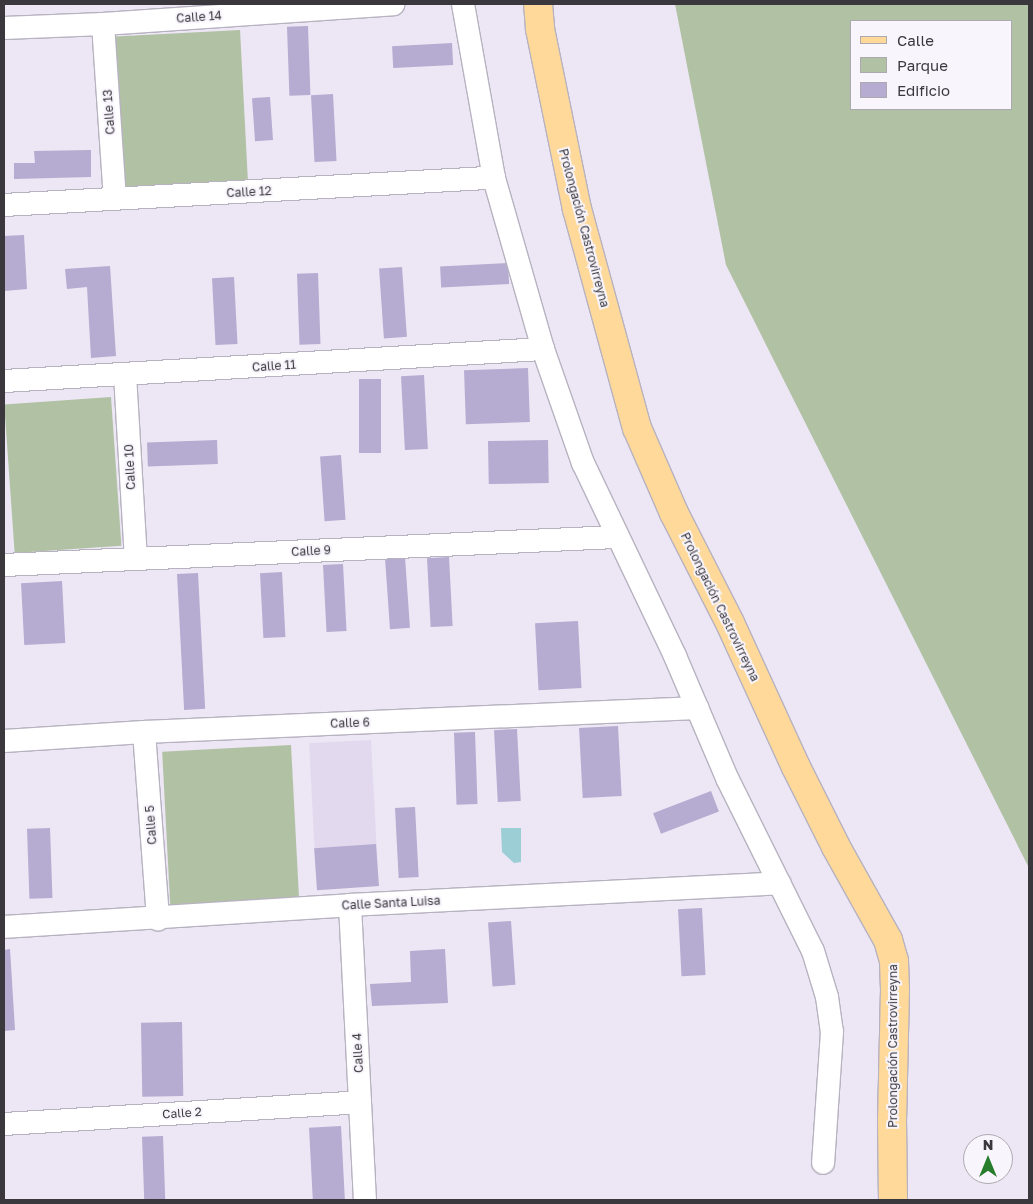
<!DOCTYPE html>
<html>
<head>
<meta charset="utf-8">
<style>
  body { margin:0 }
  #map { position:relative; width:1033px; height:1204px; overflow:hidden; background:#ece6f5; font-family:"Golos Text",sans-serif }
  div>[style] { position:absolute }
  .built>* { inset:0; background:#e2d9ee; transform-origin:0 0 }
  .green>* { inset:0; background:#b1c1a3; transform-origin:0 0 }
  .water>* { inset:0; background:#9cced5 }
  .building>* { inset:0; background:#b6abd0; transform-origin:0 0 }
  .roads { filter:drop-shadow(1px 0 #b7b2c0) drop-shadow(-1px 0 #b7b2c0) drop-shadow(0 1px #b7b2c0) drop-shadow(0 -1px #b7b2c0) }
  .minor>* { height:22px; margin:-11px; padding:0 11px; transform-origin:11px; border-radius:11px; background:#fff }
  .major>* { height:28px; margin:-14px; padding:0 14px; transform-origin:14px; border-radius:14px; background:#fed999 }
  span { translate:-50% -50%; white-space:nowrap; text-align:center; line-height:1.15; -webkit-text-stroke:4px #f8f5fd; paint-order:stroke }
  .street-label { font-size:12px; color:#3a383d }
  .frame { position:absolute; inset:0; border:5px solid #3a383d; pointer-events:none }
  .legend { position:absolute; left:850px; top:20px; width:162px; height:90px; box-sizing:border-box; background:#f8f5fd; border:1px solid #aca9b0; margin:0; padding:6px 9px; list-style:none; font-size:15px; color:#3a383d }
  .legend li { display:flex; align-items:center; gap:10px; height:25px }
  .legend b { width:25px; border:1px solid #aca9b0 }
  .north { position:absolute; left:963px; top:1134px; width:50px; height:50px; box-sizing:border-box; background:#f8f5fd; border:1px solid #aca9b0; border-radius:50%; rotate:0deg; font-size:14px; font-weight:700; line-height:20px; text-align:center; color:#3a383d }
  .north::after { content:''; display:block; margin:auto; width:18px; height:22px; background:#277d2b; clip-path:polygon(50% 0,100% 100%,50% 72%,0 100%) }
</style>
</head>
<body>
<div id="map">
  <div class="built">
    <div style="left:371px;top:740px;width:146px;height:62px;rotate:87deg"></div>
  </div>
  <div class="green">
    <div style="clip-path:polygon(evenodd,675px 4px,1029px 4px,1029px 868px,726px 265px,675px 4px,852px 21px,1012px 21px,1012px 109px,852px 109px,852px 21px)"></div>
    <div style="left:240px;top:30px;width:155px;height:125px;rotate:87deg"></div>
    <div style="left:111px;top:397px;width:149px;height:107px;rotate:86deg"></div>
    <div style="left:291px;top:745px;width:153px;height:129px;rotate:87deg"></div>
  </div>
  <div class="water">
    <div style="clip-path:polygon(501px 828px,521px 828px,521px 862px,514px 863px,502px 852px)"></div>
  </div>
  <div class="building">
    <div style="left:308px;top:26px;width:69px;height:21px;rotate:88deg"></div>
    <div style="left:452px;top:43px;width:22px;height:60px;rotate:87deg"></div>
    <div style="left:333px;top:94px;width:67px;height:22px;rotate:87deg"></div>
    <div style="left:270px;top:97px;width:43px;height:18px;rotate:86deg"></div>
    <div style="clip-path:polygon(91px 150px,91px 177px,14px 179px,14px 163px,35px 163px,34px 151px)"></div>
    <div style="clip-path:polygon(24px 235px,27px 289px,4px 291px,4px 236px)"></div>
    <div style="left:508px;top:263px;width:21px;height:68px;rotate:87deg"></div>
    <div style="clip-path:polygon(110px 266px,116px 356px,91px 358px,87px 287px,67px 289px,65px 269px)"></div>
    <div style="left:402px;top:267px;width:70px;height:23px;rotate:86deg"></div>
    <div style="left:318px;top:273px;width:71px;height:21px;rotate:88deg"></div>
    <div style="left:234px;top:277px;width:67px;height:22px;rotate:87deg"></div>
    <div style="left:528px;top:368px;width:54px;height:64px;rotate:88deg"></div>
    <div style="left:424px;top:375px;width:74px;height:23px;rotate:87deg"></div>
    <div style="left:359px;top:379px;width:22px;height:74px"></div>
    <div style="left:217px;top:440px;width:24px;height:70px;rotate:88deg"></div>
    <div style="left:548px;top:440px;width:43px;height:60px;rotate:89deg"></div>
    <div style="left:341px;top:455px;width:65px;height:21px;rotate:86deg"></div>
    <div style="left:405px;top:557px;width:71px;height:20px;rotate:86deg"></div>
    <div style="left:449px;top:557px;width:69px;height:22px;rotate:87deg"></div>
    <div style="left:343px;top:564px;width:67px;height:20px;rotate:87deg"></div>
    <div style="left:282px;top:572px;width:65px;height:22px;rotate:87deg"></div>
    <div style="left:198px;top:573px;width:136px;height:21px;rotate:87deg"></div>
    <div style="left:62px;top:581px;width:62px;height:41px;rotate:87deg"></div>
    <div style="left:578px;top:621px;width:67px;height:43px;rotate:87deg"></div>
    <div style="left:618px;top:726px;width:70px;height:39px;rotate:87deg"></div>
    <div style="left:517px;top:729px;width:72px;height:23px;rotate:87deg"></div>
    <div style="left:475px;top:732px;width:72px;height:21px;rotate:88deg"></div>
    <div style="left:711px;top:791px;width:22px;height:62px;rotate:69deg"></div>
    <div style="left:415px;top:807px;width:70px;height:20px;rotate:87deg"></div>
    <div style="left:50px;top:828px;width:70px;height:23px;rotate:88deg"></div>
    <div style="left:376px;top:844px;width:42px;height:62px;rotate:86deg"></div>
    <div style="left:702px;top:908px;width:67px;height:24px;rotate:87deg"></div>
    <div style="left:511px;top:921px;width:64px;height:23px;rotate:86deg"></div>
    <div style="clip-path:polygon(10px 949px,15px 1030px,4px 1031px,4px 950px)"></div>
    <div style="clip-path:polygon(445px 949px,448px 1003px,372px 1006px,370px 984px,411px 982px,410px 951px)"></div>
    <div style="left:182px;top:1022px;width:74px;height:41px;rotate:89deg"></div>
    <div style="left:341px;top:1126px;width:74px;height:32px;rotate:87deg"></div>
    <div style="left:163px;top:1136px;width:64px;height:21px;rotate:88deg"></div>
  </div>
  <div class="roads">
    <div class="minor">
      <div style="left:463px;top:4px;width:177px;rotate:79.9deg"></div>
      <div style="left:494px;top:178px;width:178px;rotate:74deg"></div>
      <div style="left:543px;top:349px;width:121px;rotate:70.7deg"></div>
      <div style="left:583px;top:463px;width:214px;rotate:64.5deg"></div>
      <div style="left:675px;top:656px;width:133px;rotate:66.9deg"></div>
      <div style="left:727px;top:778px;width:193px;rotate:63.6deg"></div>
      <div style="left:813px;top:951px;width:48px;rotate:73.1deg"></div>
      <div style="left:827px;top:997px;width:35px;rotate:82deg"></div>
      <div style="left:832px;top:1032px;width:131px;rotate:93.9deg"></div>
      <div style="left:103px;top:24px;width:175px;rotate:86.1deg"></div>
      <div style="left:4px;top:28px;width:99px;rotate:-2.3deg"></div>
      <div style="left:103px;top:24px;width:291px;rotate:-3.9deg"></div>
      <div style="left:4px;top:205px;width:491px;rotate:-3.2deg"></div>
      <div style="left:125px;top:375px;width:184px;rotate:86.6deg"></div>
      <div style="left:4px;top:381px;width:540px;rotate:-3.4deg"></div>
      <div style="left:4px;top:565px;width:614px;rotate:-2.62deg"></div>
      <div style="left:144px;top:732px;width:188px;rotate:85.7deg"></div>
      <div style="left:4px;top:741px;width:140px;rotate:-3.7deg"></div>
      <div style="left:144px;top:732px;width:554px;rotate:-2.49deg"></div>
      <div style="left:350px;top:905px;width:295px;rotate:87.1deg"></div>
      <div style="left:4px;top:927px;width:347px;rotate:-3.6deg"></div>
      <div style="left:350px;top:905px;width:430px;rotate:-2.9deg"></div>
      <div style="left:4px;top:1124px;width:357px;rotate:-3.5deg"></div>
    </div>
    <div class="major">
      <div style="left:538px;top:4px;width:25px;rotate:85deg"></div>
      <div style="left:540px;top:29px;width:184px;rotate:78.4deg"></div>
      <div style="left:577px;top:209px;width:227px;rotate:74.7deg"></div>
      <div style="left:637px;top:428px;width:93px;rotate:66.5deg"></div>
      <div style="left:674px;top:513px;width:123px;rotate:63deg"></div>
      <div style="left:730px;top:623px;width:158px;rotate:65.4deg"></div>
      <div style="left:796px;top:767px;width:89px;rotate:63.4deg"></div>
      <div style="left:836px;top:847px;width:107px;rotate:60.8deg"></div>
      <div style="left:888px;top:940px;width:22px;rotate:74deg"></div>
      <div style="left:894px;top:961px;width:29px;rotate:88deg"></div>
      <div style="left:895px;top:990px;width:129px;rotate:91.3deg"></div>
      <div style="left:892px;top:1119px;width:81px;rotate:89.3deg"></div>
    </div>
  </div>
  <div class="street-label">
    <span style="left:199px;top:17px;rotate:-4deg">Calle 14</span>
    <span style="left:109px;top:112px;rotate:-94deg">Calle 13</span>
    <span style="left:249px;top:192px;rotate:-3deg">Calle 12</span>
    <span style="left:584px;top:228px;rotate:75deg">Prolongación Castrovirreyna</span>
    <span style="left:274px;top:366px;rotate:-4deg">Calle 11</span>
    <span style="left:130px;top:467px;rotate:-93deg">Calle 10</span>
    <span style="left:311px;top:551px;rotate:-3deg">Calle 9</span>
    <span style="left:720px;top:607px;rotate:64deg">Prolongación Castrovirreyna</span>
    <span style="left:350px;top:723px;rotate:-2deg">Calle 6</span>
    <span style="left:151px;top:825px;rotate:-94deg">Calle 5</span>
    <span style="left:391px;top:903px;rotate:-3deg">Calle Santa Luisa</span>
    <span style="left:893px;top:1046px;rotate:-90deg">Prolongación Castrovirreyna</span>
    <span style="left:358px;top:1053px;rotate:-93deg">Calle 4</span>
    <span style="left:182px;top:1113px;rotate:-4deg">Calle 2</span>
  </div>
  <div class="frame"></div>
  <ul class="legend">
  <li><b style="height:6px;background:#fed999"></b>Calle</li>
  <li><b style="height:14px;background:#b1c1a3"></b>Parque</li>
  <li><b style="height:14px;background:#b6abd0"></b>Edificio</li>
  </ul>
  <div class="north">N</div>
</div>
</body>
</html>
